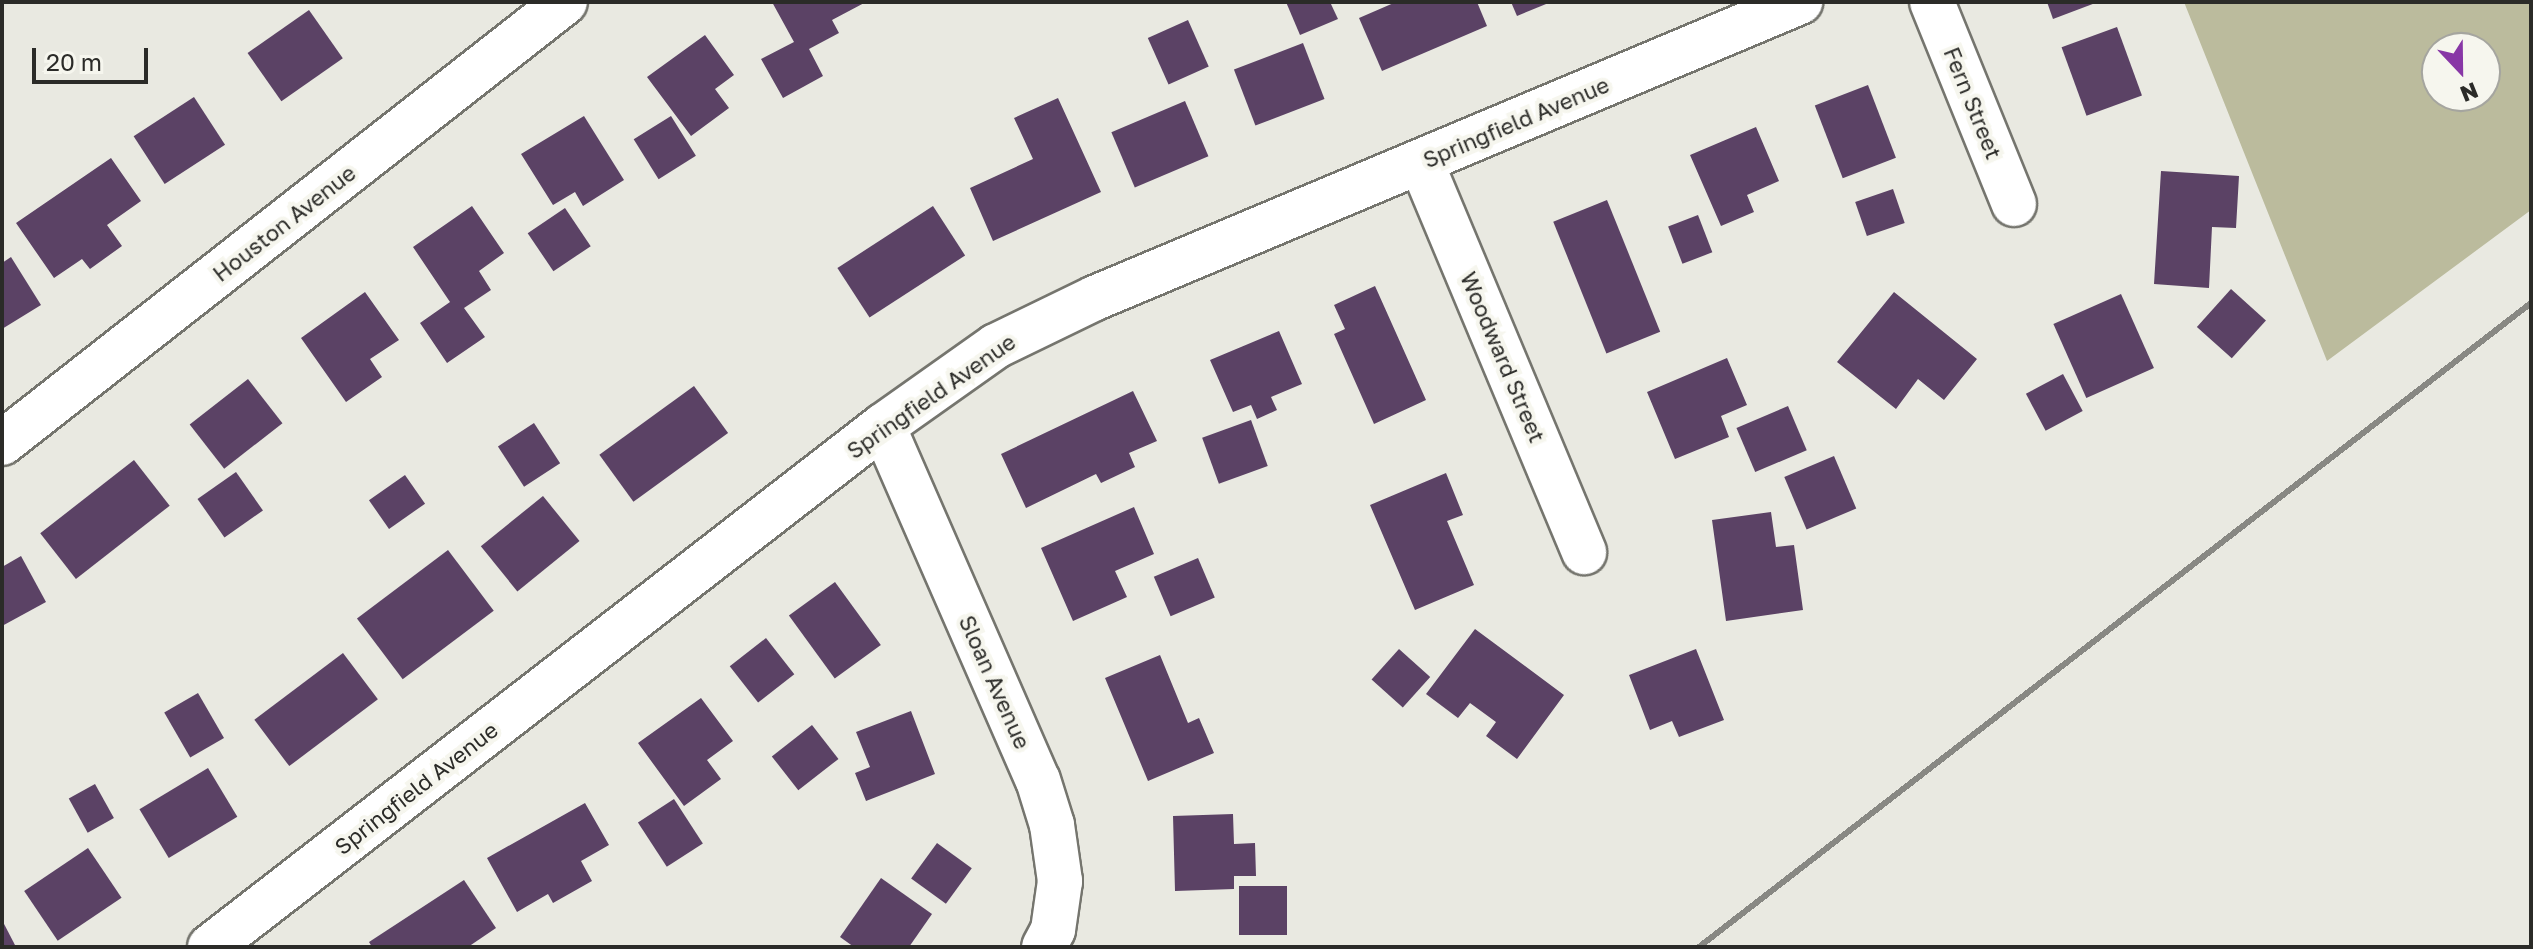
<!DOCTYPE html>
<html>
<head>
<meta charset="utf-8">
<style>
  body { margin:0 }
  #map { position:relative; width:2533px; height:949px; overflow:hidden; background:#e9e9e1; font-family:"Golos Text",sans-serif }
  div>[style] { position:absolute }
  .green>* { inset:0; background:#bbbb9d }
  .building>* { inset:0; background:#5b4265; transform-origin:0 0 }
  .roads { filter:drop-shadow(2px 0 #75756e) drop-shadow(-2px 0 #75756e) drop-shadow(0 2px #75756e) drop-shadow(0 -2px #75756e) }
  .minor>* { height:44px; margin:-22px; padding:0 22px; transform-origin:22px; border-radius:22px; background:#fff }
  .rail>* { height:6px; margin:-3px; padding:0 3px; transform-origin:3px; border-radius:3px; background:#888883 }
  span { translate:-50% -50%; white-space:nowrap; text-align:center; line-height:1.15; -webkit-text-stroke:8px #f6f6ee; paint-order:stroke }
  .street-label { font-size:22px; color:#2b2b28 }
  .frame { position:absolute; inset:0; border:4px solid #2b2b28; pointer-events:none }
  .north { position:absolute; left:2421px; top:32px; width:80px; height:80px; box-sizing:border-box; background:#f6f6ee; border:2px solid #a5a59f; border-radius:50%; rotate:158deg; font-size:22px; font-weight:700; line-height:32px; text-align:center; color:#2b2b28 }
  .north::after { content:''; display:block; margin:auto; width:28px; height:36px; background:#8837a6; clip-path:polygon(50% 0,100% 100%,50% 72%,0 100%) }
  .scale { position:absolute; left:32px; top:48px; width:116px; height:36px; box-sizing:border-box; border:4px solid #2b2b28; border-top:0; padding-left:10px; font-size:24px; line-height:28px; white-space:nowrap; color:#2b2b28; -webkit-text-stroke:6px #f6f6ee; paint-order:stroke }
</style>
</head>
<body>
<div id="map">
  <div class="green">
    <div style="clip-path:polygon(evenodd,2184px 2px,2531px 2px,2531px 210px,2327px 361px,2184px 2px,2437px 48px,2485px 48px,2485px 96px,2437px 96px,2437px 48px)"></div>
  </div>
  <div class="building">
    <div style="clip-path:polygon(772px 2px,866px 2px,832px 20px,839px 33px,809px 49px,823px 76px,783px 98px,761px 59px,794px 42px)"></div>
    <div style="clip-path:polygon(1286px 2px,1330px 2px,1338px 19px,1300px 35px)"></div>
    <div style="clip-path:polygon(1396px 2px,1477px 2px,1487px 26px,1382px 71px,1359px 18px)"></div>
    <div style="clip-path:polygon(1511px 2px,1551px 2px,1517px 16px)"></div>
    <div style="clip-path:polygon(2047px 2px,2098px 2px,2053px 19px)"></div>
    <div style="left:309px;top:10px;width:59px;height:75px;rotate:55deg"></div>
    <div style="left:1188px;top:20px;width:51px;height:44px;rotate:66deg"></div>
    <div style="left:2117px;top:27px;width:73px;height:59px;rotate:70deg"></div>
    <div style="clip-path:polygon(705px 35px,734px 75px,715px 89px,729px 108px,691px 136px,647px 77px)"></div>
    <div style="left:1303px;top:43px;width:60px;height:74px;rotate:69deg"></div>
    <div style="left:1868px;top:85px;width:78px;height:57px;rotate:69deg"></div>
    <div style="left:194px;top:97px;width:57px;height:72px;rotate:57deg"></div>
    <div style="clip-path:polygon(1058px 98px,1101px 192px,993px 241px,970px 188px,1033px 159px,1014px 118px)"></div>
    <div style="left:1185px;top:101px;width:60px;height:80px;rotate:67deg"></div>
    <div style="clip-path:polygon(584px 116px,624px 180px,583px 206px,575px 192px,553px 205px,521px 154px)"></div>
    <div style="left:671px;top:116px;width:47px;height:44px;rotate:58deg"></div>
    <div style="clip-path:polygon(1756px 127px,1779px 181px,1747px 195px,1754px 212px,1721px 226px,1690px 155px)"></div>
    <div style="clip-path:polygon(111px 158px,141px 201px,107px 225px,122px 246px,90px 269px,82px 259px,54px 278px,16px 223px)"></div>
    <div style="clip-path:polygon(2161px 171px,2239px 176px,2236px 228px,2212px 227px,2209px 288px,2154px 284px)"></div>
    <div style="left:1893px;top:189px;width:36px;height:40px;rotate:71deg"></div>
    <div style="left:1607px;top:200px;width:142px;height:58px;rotate:68deg"></div>
    <div style="clip-path:polygon(472px 206px,504px 253px,479px 271px,491px 290px,464px 308px,485px 337px,447px 363px,420px 323px,450px 302px,413px 247px)"></div>
    <div style="left:933px;top:206px;width:59px;height:114px;rotate:57deg"></div>
    <div style="left:565px;top:208px;width:46px;height:45px;rotate:56deg"></div>
    <div style="left:1698px;top:215px;width:40px;height:32px;rotate:69deg"></div>
    <div style="clip-path:polygon(11px 257px,41px 305px,2px 329px,2px 263px)"></div>
    <div style="clip-path:polygon(1375px 286px,1426px 400px,1374px 424px,1334px 334px,1345px 329px,1334px 305px)"></div>
    <div style="left:2231px;top:289px;width:47px;height:51px;rotate:42deg"></div>
    <div style="clip-path:polygon(365px 292px,399px 340px,370px 359px,382px 377px,346px 402px,301px 338px)"></div>
    <div style="clip-path:polygon(1894px 292px,1977px 359px,1944px 400px,1918px 379px,1896px 409px,1837px 362px)"></div>
    <div style="left:2121px;top:294px;width:81px;height:74px;rotate:66deg"></div>
    <div style="clip-path:polygon(1279px 331px,1302px 384px,1271px 397px,1277px 410px,1257px 419px,1251px 405px,1233px 412px,1210px 360px)"></div>
    <div style="clip-path:polygon(1727px 358px,1747px 405px,1721px 416px,1729px 437px,1675px 459px,1647px 392px)"></div>
    <div style="left:2063px;top:374px;width:42px;height:42px;rotate:62deg"></div>
    <div style="left:248px;top:379px;width:56px;height:74px;rotate:52deg"></div>
    <div style="left:694px;top:386px;width:58px;height:117px;rotate:54deg"></div>
    <div style="clip-path:polygon(1133px 391px,1157px 441px,1129px 453px,1135px 467px,1101px 483px,1096px 474px,1026px 508px,1001px 454px)"></div>
    <div style="left:1788px;top:406px;width:48px;height:56px;rotate:67deg"></div>
    <div style="left:1251px;top:420px;width:49px;height:52px;rotate:70deg"></div>
    <div style="left:534px;top:423px;width:48px;height:43px;rotate:57deg"></div>
    <div style="left:1834px;top:456px;width:57px;height:54px;rotate:67deg"></div>
    <div style="left:134px;top:460px;width:58px;height:119px;rotate:52deg"></div>
    <div style="left:236px;top:472px;width:47px;height:47px;rotate:55deg"></div>
    <div style="clip-path:polygon(1446px 473px,1463px 515px,1447px 521px,1474px 585px,1415px 610px,1370px 505px)"></div>
    <div style="left:405px;top:475px;width:35px;height:44px;rotate:55deg"></div>
    <div style="left:543px;top:496px;width:58px;height:80px;rotate:51deg"></div>
    <div style="clip-path:polygon(1134px 507px,1154px 554px,1115px 571px,1127px 597px,1073px 621px,1041px 548px)"></div>
    <div style="clip-path:polygon(1771px 512px,1776px 547px,1794px 545px,1803px 610px,1726px 621px,1712px 520px)"></div>
    <div style="left:448px;top:550px;width:76px;height:114px;rotate:53deg"></div>
    <div style="clip-path:polygon(21px 556px,46px 602px,2px 626px,2px 567px)"></div>
    <div style="left:1198px;top:558px;width:43px;height:48px;rotate:67deg"></div>
    <div style="left:835px;top:582px;width:78px;height:57px;rotate:54deg"></div>
    <div style="clip-path:polygon(1475px 629px,1564px 695px,1517px 759px,1486px 736px,1496px 722px,1470px 703px,1458px 718px,1426px 694px)"></div>
    <div style="left:766px;top:638px;width:46px;height:46px;rotate:52deg"></div>
    <div style="left:1399px;top:649px;width:42px;height:41px;rotate:42deg"></div>
    <div style="clip-path:polygon(1696px 649px,1724px 720px,1679px 737px,1672px 721px,1650px 730px,1629px 675px)"></div>
    <div style="left:343px;top:653px;width:58px;height:111px;rotate:53deg"></div>
    <div style="clip-path:polygon(1160px 655px,1188px 723px,1199px 718px,1214px 753px,1148px 781px,1105px 678px)"></div>
    <div style="left:198px;top:693px;width:52px;height:39px;rotate:60deg"></div>
    <div style="clip-path:polygon(701px 698px,733px 741px,707px 760px,721px 779px,684px 806px,638px 743px)"></div>
    <div style="clip-path:polygon(911px 711px,935px 774px,866px 801px,855px 773px,870px 767px,856px 732px)"></div>
    <div style="left:812px;top:725px;width:43px;height:51px;rotate:52deg"></div>
    <div style="left:208px;top:768px;width:57px;height:80px;rotate:59deg"></div>
    <div style="left:95px;top:784px;width:39px;height:30px;rotate:61deg"></div>
    <div style="left:674px;top:799px;width:53px;height:43px;rotate:57deg"></div>
    <div style="clip-path:polygon(585px 803px,609px 845px,581px 861px,592px 881px,553px 903px,548px 894px,517px 912px,487px 858px)"></div>
    <div style="clip-path:polygon(1233px 814px,1234px 844px,1255px 843px,1256px 876px,1234px 876px,1234px 889px,1175px 891px,1173px 816px)"></div>
    <div style="left:937px;top:843px;width:43px;height:44px;rotate:36deg"></div>
    <div style="left:88px;top:848px;width:60px;height:77px;rotate:56deg"></div>
    <div style="clip-path:polygon(881px 878px,932px 914px,909px 947px,854px 947px,840px 937px)"></div>
    <div style="clip-path:polygon(464px 880px,496px 928px,468px 947px,372px 947px,369px 942px)"></div>
    <div style="left:1239px;top:886px;width:48px;height:49px"></div>
    <div style="clip-path:polygon(2px 920px,16px 947px,2px 947px)"></div>
  </div>
  <div class="roads">
    <div class="minor">
      <div style="left:1932px;top:2px;width:218px;rotate:67.9deg"></div>
      <div style="left:1421px;top:162px;width:423px;rotate:67.3deg"></div>
      <div style="left:883px;top:426px;width:386px;rotate:66.4deg"></div>
      <div style="left:1038px;top:780px;width:47px;rotate:72.7deg"></div>
      <div style="left:1052px;top:825px;width:57px;rotate:81.9deg"></div>
      <div style="left:1060px;top:881px;width:49px;rotate:98.1deg"></div>
      <div style="left:1053px;top:930px;width:19px;rotate:118deg"></div>
      <div style="left:2px;top:443px;width:715px;rotate:-38.07deg"></div>
      <div style="left:210px;top:947px;width:851px;rotate:-37.75deg"></div>
      <div style="left:883px;top:426px;width:138px;rotate:-35.3deg"></div>
      <div style="left:996px;top:346px;width:110px;rotate:-25.9deg"></div>
      <div style="left:1095px;top:298px;width:765px;rotate:-22.78deg"></div>
    </div>
  </div>
  <div class="rail">
    <div style="left:1699px;top:947px;width:1052px;rotate:-37.74deg"></div>
  </div>
  <div class="street-label">
    <span style="left:1973px;top:103px;rotate:68deg">Fern Street</span>
    <span style="left:1516px;top:122px;rotate:-23deg">Springfield Avenue</span>
    <span style="left:284px;top:223px;rotate:-38deg">Houston Avenue</span>
    <span style="left:1503px;top:357px;rotate:67deg">Woodward Street</span>
    <span style="left:931px;top:396px;rotate:-35deg">Springfield Avenue</span>
    <span style="left:995px;top:682px;rotate:66deg">Sloan Avenue</span>
    <span style="left:416px;top:788px;rotate:-38deg">Springfield Avenue</span>
  </div>
  <div class="frame"></div>
  <div class="north">N</div>
  <div class="scale">20 m</div>
</div>
</body>
</html>
